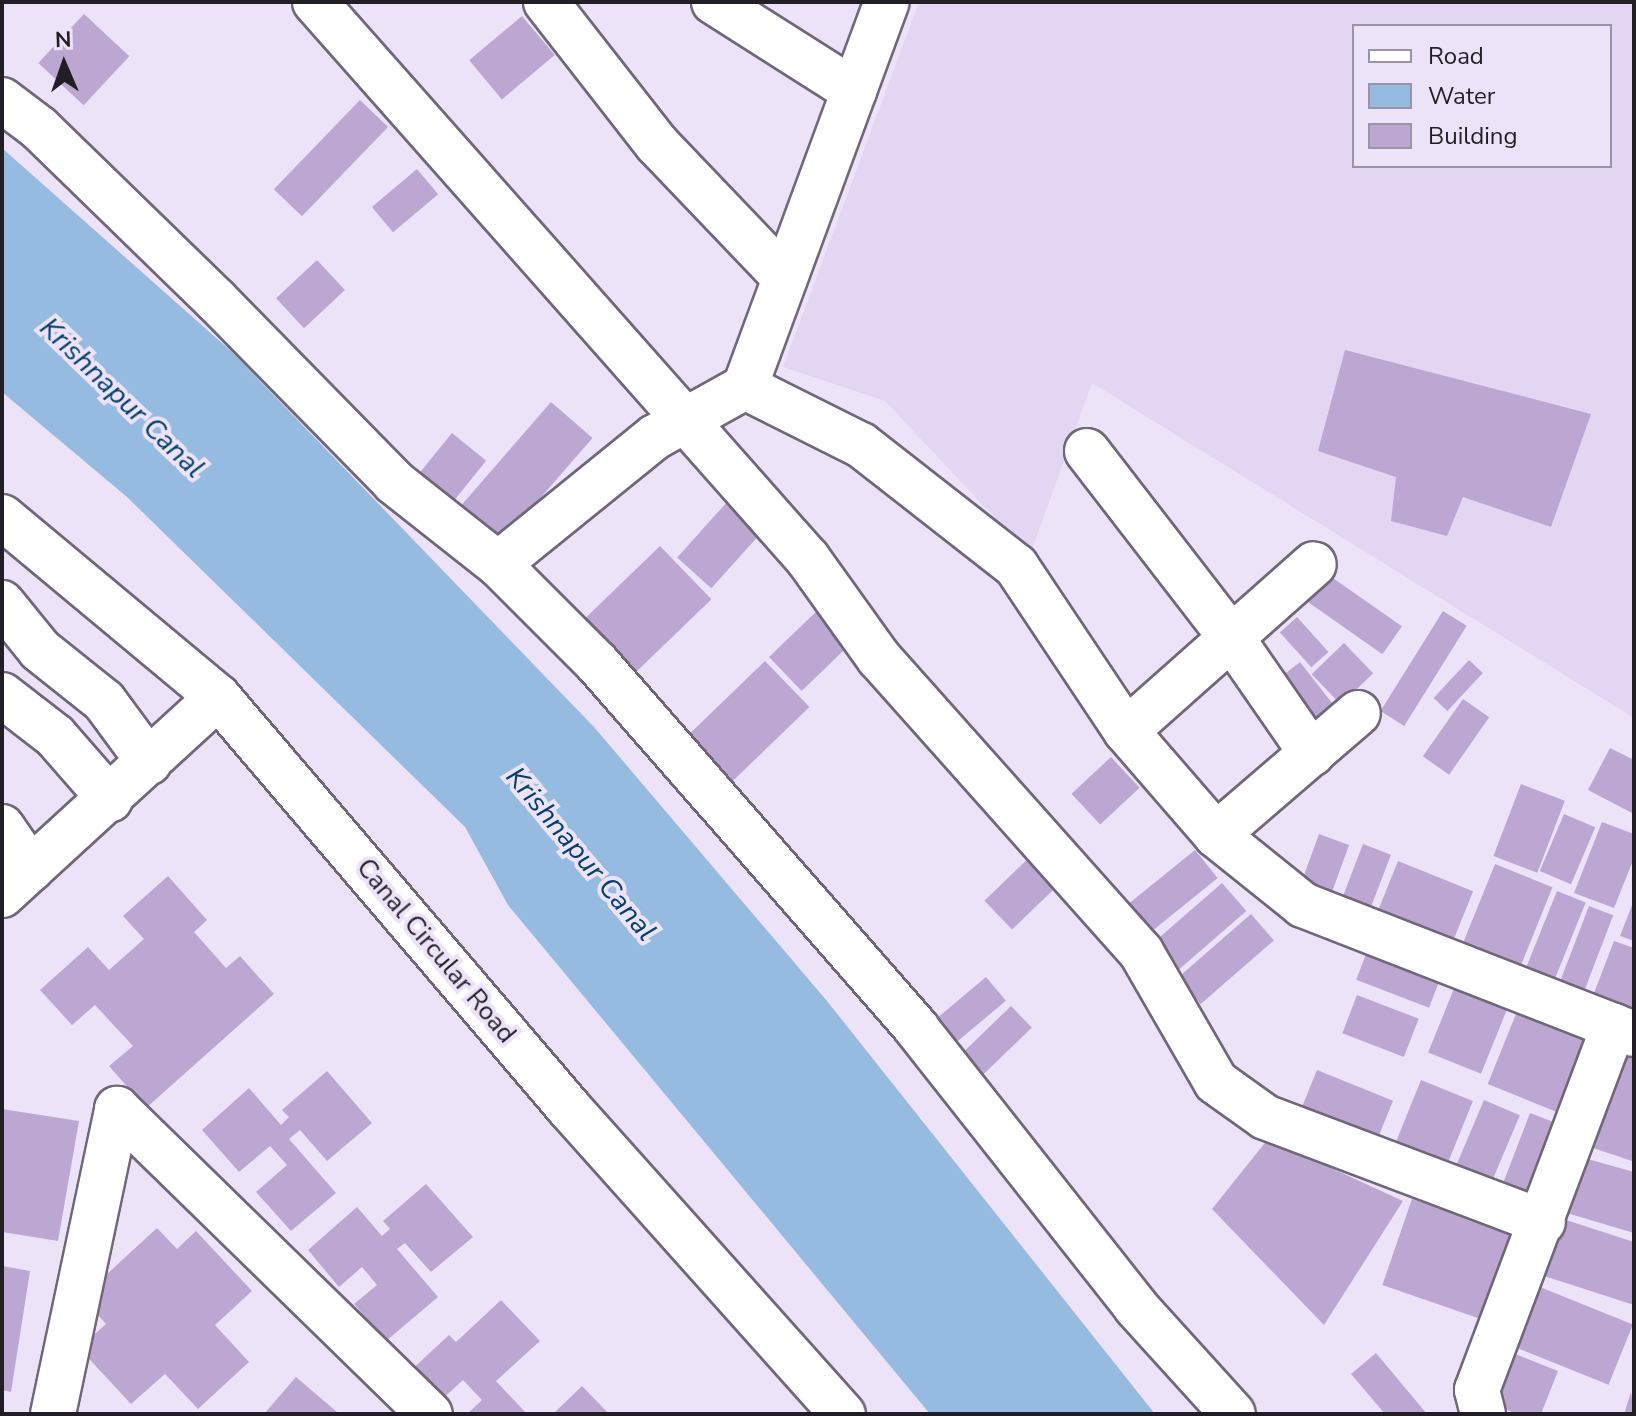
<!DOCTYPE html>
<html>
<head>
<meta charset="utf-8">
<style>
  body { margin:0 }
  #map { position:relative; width:1636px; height:1416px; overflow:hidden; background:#ede3f8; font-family:"Nunito Sans",sans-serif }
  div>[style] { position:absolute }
  .built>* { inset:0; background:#e3d6f2 }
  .water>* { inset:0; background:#96bbe0 }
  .building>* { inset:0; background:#bca7d3; transform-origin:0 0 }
  .roads { filter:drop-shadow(2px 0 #706779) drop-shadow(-2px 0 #706779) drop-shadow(0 2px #706779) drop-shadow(0 -2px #706779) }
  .minor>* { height:44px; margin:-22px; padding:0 22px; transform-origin:22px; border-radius:22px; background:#fff }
  .major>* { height:44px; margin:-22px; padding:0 22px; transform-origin:22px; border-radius:22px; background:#fff }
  span { translate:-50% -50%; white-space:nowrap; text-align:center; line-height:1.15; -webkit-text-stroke:8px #ede3f8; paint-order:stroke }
  .street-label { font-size:26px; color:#211e25 }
  .water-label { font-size:28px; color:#033f6c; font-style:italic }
  .frame { position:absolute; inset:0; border:4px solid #211e25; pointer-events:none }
  .legend { position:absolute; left:1352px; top:24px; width:260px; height:144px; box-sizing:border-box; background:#ede3f8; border:2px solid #9b94a4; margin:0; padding:10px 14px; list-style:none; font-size:24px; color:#211e25 }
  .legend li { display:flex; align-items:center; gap:16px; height:40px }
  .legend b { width:40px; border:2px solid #9b94a4 }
  .north { position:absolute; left:24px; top:24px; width:80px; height:80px; -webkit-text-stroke:6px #ede3f8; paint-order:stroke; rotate:358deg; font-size:22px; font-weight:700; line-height:32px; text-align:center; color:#211e25 }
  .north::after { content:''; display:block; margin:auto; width:28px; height:36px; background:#211e25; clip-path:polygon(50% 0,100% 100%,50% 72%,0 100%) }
</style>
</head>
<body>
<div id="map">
  <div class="built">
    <div style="clip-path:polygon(evenodd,919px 2px,1634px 2px,1634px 718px,1092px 383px,1030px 555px,885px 401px,783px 367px,919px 2px,1354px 26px,1610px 26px,1610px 166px,1354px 166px,1354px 26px)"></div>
  </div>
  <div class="water">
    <div style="clip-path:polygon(2px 148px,232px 352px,594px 727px,827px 1001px,1155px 1414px,930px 1414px,508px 905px,465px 827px,127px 497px,2px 392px)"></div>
  </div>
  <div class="building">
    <div style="left:84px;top:14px;width:62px;height:67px;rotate:43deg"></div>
    <div style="left:522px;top:16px;width:51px;height:69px;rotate:50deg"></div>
    <div style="left:360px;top:100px;width:39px;height:124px;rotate:44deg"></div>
    <div style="left:417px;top:169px;width:33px;height:59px;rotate:50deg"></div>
    <div style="left:317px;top:260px;width:41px;height:56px;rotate:47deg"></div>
    <div style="clip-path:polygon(1345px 350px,1591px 414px,1551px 527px,1463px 497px,1447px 536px,1391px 521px,1396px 477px,1318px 451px)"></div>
    <div style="left:551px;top:402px;width:55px;height:139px;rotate:41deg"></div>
    <div style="left:452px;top:433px;width:44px;height:69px;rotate:39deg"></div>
    <div style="left:728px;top:501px;width:46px;height:76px;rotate:42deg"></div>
    <div style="left:660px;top:546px;width:74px;height:122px;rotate:46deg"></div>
    <div style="left:1320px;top:569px;width:100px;height:34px;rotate:35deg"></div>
    <div style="left:823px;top:605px;width:47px;height:75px;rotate:46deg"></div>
    <div style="left:1443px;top:611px;width:28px;height:118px;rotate:32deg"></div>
    <div style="left:1297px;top:617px;width:47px;height:23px;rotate:48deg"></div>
    <div style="left:1344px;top:643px;width:42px;height:45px;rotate:46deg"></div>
    <div style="left:1469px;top:660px;width:19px;height:52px;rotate:43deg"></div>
    <div style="left:765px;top:661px;width:64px;height:125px;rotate:46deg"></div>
    <div style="left:1300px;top:662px;width:71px;height:43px;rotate:52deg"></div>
    <div style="left:1463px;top:699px;width:32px;height:70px;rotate:35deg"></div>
    <div style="clip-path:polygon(1610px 748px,1634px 760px,1634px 814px,1588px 790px)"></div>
    <div style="left:1111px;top:757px;width:42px;height:54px;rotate:47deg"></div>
    <div style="left:1521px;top:784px;width:47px;height:77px;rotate:21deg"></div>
    <div style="left:1564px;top:814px;width:34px;height:62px;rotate:23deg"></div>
    <div style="clip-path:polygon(1602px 822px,1634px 834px,1634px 858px,1614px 908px,1574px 893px)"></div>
    <div style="left:1319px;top:834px;width:32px;height:59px;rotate:20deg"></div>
    <div style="left:1363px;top:844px;width:30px;height:74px;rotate:21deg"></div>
    <div style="left:1039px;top:848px;width:40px;height:76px;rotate:46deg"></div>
    <div style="left:1195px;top:850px;width:36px;height:95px;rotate:51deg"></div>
    <div style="left:1398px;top:861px;width:81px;height:66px;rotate:22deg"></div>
    <div style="left:1495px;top:864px;width:62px;height:89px;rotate:22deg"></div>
    <div style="clip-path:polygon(168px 876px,207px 920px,194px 932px,226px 968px,240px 956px,274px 994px,146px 1108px,109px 1066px,133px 1046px,95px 1005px,72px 1025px,40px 990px,88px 947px,109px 970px,144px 939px,123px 916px)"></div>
    <div style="left:1222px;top:883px;width:37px;height:93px;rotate:49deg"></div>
    <div style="left:1557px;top:891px;width:31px;height:97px;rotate:22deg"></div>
    <div style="clip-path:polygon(1634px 900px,1634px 941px,1620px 936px)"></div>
    <div style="left:1589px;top:906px;width:26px;height:91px;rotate:21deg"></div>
    <div style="left:1251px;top:914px;width:35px;height:97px;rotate:49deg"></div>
    <div style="clip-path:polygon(1614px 941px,1634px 948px,1634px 1023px,1589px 1006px)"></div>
    <div style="left:1368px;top:949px;width:78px;height:33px;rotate:21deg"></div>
    <div style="left:986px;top:977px;width:31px;height:69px;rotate:50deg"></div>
    <div style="left:1457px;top:981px;width:57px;height:77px;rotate:22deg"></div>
    <div style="left:1357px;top:995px;width:66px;height:41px;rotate:21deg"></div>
    <div style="left:1011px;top:1006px;width:30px;height:69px;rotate:46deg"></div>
    <div style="left:1518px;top:1009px;width:88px;height:81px;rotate:22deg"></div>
    <div style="clip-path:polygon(1616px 1048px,1634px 1054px,1632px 1161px,1584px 1145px)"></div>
    <div style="left:1317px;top:1070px;width:82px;height:54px;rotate:22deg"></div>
    <div style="clip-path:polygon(327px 1071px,372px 1123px,327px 1161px,300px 1130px,289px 1139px,336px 1193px,291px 1231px,256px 1192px,287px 1165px,270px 1146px,239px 1172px,202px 1130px,249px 1088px,281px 1125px,289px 1117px,282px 1110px)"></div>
    <div style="left:1421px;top:1080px;width:56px;height:74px;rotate:22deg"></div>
    <div style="left:1484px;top:1100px;width:39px;height:83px;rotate:23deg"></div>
    <div style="clip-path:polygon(2px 1109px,79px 1121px,58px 1241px,2px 1232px)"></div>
    <div style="left:1530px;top:1113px;width:39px;height:86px;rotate:21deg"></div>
    <div style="clip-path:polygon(1268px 1139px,1403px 1201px,1324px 1325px,1212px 1209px)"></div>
    <div style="clip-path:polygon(1577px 1156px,1634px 1172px,1634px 1233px,1560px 1211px)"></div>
    <div style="clip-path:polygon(426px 1184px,473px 1237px,431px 1272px,405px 1243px,397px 1249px,438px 1297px,386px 1341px,354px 1304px,377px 1285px,362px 1267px,339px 1287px,308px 1250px,357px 1207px,382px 1236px,390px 1229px,383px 1221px)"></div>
    <div style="left:1412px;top:1199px;width:114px;height:91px;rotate:19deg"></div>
    <div style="clip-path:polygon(1560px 1218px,1634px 1242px,1634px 1305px,1541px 1275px)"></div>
    <div style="clip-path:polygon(157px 1228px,177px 1249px,196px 1231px,252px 1291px,215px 1325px,249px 1362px,198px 1409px,165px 1374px,131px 1404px,79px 1348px,106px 1324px,82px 1297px)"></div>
    <div style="clip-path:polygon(2px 1266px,30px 1271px,11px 1392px,2px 1390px)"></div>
    <div style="left:1530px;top:1283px;width:111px;height:65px;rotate:22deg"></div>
    <div style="clip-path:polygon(501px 1300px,540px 1341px,496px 1381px,527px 1414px,467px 1414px,482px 1400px,463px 1380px,436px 1405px,407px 1374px,449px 1335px,456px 1342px)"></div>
    <div style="clip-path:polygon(1508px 1351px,1558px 1371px,1541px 1414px,1517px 1414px,1488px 1402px)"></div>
    <div style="clip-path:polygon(1376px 1353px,1427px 1414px,1385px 1414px,1351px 1374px)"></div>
    <div style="clip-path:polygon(296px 1377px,337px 1412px,335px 1414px,264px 1414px)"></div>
    <div style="clip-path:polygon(582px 1386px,609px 1414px,553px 1414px)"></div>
    <div style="clip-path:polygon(1631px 1392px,1634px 1414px,1624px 1414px)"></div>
  </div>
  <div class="roads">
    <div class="minor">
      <div style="left:315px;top:2px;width:744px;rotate:48.49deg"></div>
      <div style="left:808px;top:559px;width:122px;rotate:54.4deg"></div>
      <div style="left:879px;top:658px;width:394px;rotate:48.3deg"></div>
      <div style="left:1141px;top:952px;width:150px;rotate:60deg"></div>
      <div style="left:1216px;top:1082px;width:60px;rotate:35.5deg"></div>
      <div style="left:1265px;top:1117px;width:297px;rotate:20.7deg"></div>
      <div style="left:546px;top:2px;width:180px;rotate:52deg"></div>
      <div style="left:657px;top:144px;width:185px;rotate:46.3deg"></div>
      <div style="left:714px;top:2px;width:166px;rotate:32.4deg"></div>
      <div style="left:2px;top:100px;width:46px;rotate:37.1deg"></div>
      <div style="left:39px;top:128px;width:248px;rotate:44.2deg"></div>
      <div style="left:217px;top:301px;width:253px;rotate:45.6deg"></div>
      <div style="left:394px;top:482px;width:132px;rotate:38.3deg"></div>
      <div style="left:498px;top:564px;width:140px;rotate:45deg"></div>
      <div style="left:597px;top:663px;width:485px;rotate:48.8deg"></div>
      <div style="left:916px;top:1028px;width:355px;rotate:51.7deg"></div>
      <div style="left:1136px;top:1307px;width:144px;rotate:47.8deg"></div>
      <div style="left:745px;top:387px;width:130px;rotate:26.6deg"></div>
      <div style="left:861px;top:445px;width:197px;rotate:38deg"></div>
      <div style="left:1016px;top:566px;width:198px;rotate:56.3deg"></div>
      <div style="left:1126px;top:731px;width:138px;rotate:49.1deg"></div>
      <div style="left:1216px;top:835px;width:112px;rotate:38.8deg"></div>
      <div style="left:1303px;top:905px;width:355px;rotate:21.3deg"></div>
      <div style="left:1087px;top:451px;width:235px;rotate:52.3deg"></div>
      <div style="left:1231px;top:637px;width:142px;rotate:55.3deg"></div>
      <div style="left:498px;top:564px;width:202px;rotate:-39deg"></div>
      <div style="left:655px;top:437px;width:103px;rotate:-29.1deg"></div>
      <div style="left:745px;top:387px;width:410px;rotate:-69.8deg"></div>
      <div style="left:2px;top:603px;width:60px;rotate:51deg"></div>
      <div style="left:40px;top:650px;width:82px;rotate:38.6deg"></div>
      <div style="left:104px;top:701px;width:76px;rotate:53.6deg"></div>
      <div style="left:2px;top:695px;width:67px;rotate:37.7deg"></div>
      <div style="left:55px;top:736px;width:84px;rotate:48.9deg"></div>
      <div style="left:1126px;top:731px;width:251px;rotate:-41.6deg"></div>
      <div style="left:2px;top:827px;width:51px;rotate:55.4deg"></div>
      <div style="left:1216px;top:835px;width:187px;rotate:-40.7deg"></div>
      <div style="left:2px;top:895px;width:293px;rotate:-42.5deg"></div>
      <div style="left:53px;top:1414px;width:312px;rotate:-78.1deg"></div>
      <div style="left:117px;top:1109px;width:437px;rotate:44.3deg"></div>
      <div style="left:1483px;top:1414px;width:25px;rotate:-104deg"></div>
      <div style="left:1477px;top:1390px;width:389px;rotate:-69.4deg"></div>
    </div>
    <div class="major">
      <div style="left:2px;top:517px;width:281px;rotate:39.8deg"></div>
      <div style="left:218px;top:697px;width:540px;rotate:49.5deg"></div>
      <div style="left:569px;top:1108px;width:411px;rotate:48.2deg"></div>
    </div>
  </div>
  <div class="street-label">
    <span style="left:436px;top:951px;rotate:50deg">Canal Circular Road</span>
  </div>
  <div class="water-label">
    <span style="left:122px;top:398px;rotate:44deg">Krishnapur Canal</span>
    <span style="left:581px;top:854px;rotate:50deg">Krishnapur Canal</span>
  </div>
  <div class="frame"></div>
  <ul class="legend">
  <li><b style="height:10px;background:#fff"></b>Road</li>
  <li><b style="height:22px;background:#96bbe0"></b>Water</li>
  <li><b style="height:22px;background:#bca7d3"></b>Building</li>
  </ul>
  <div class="north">N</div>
</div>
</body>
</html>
